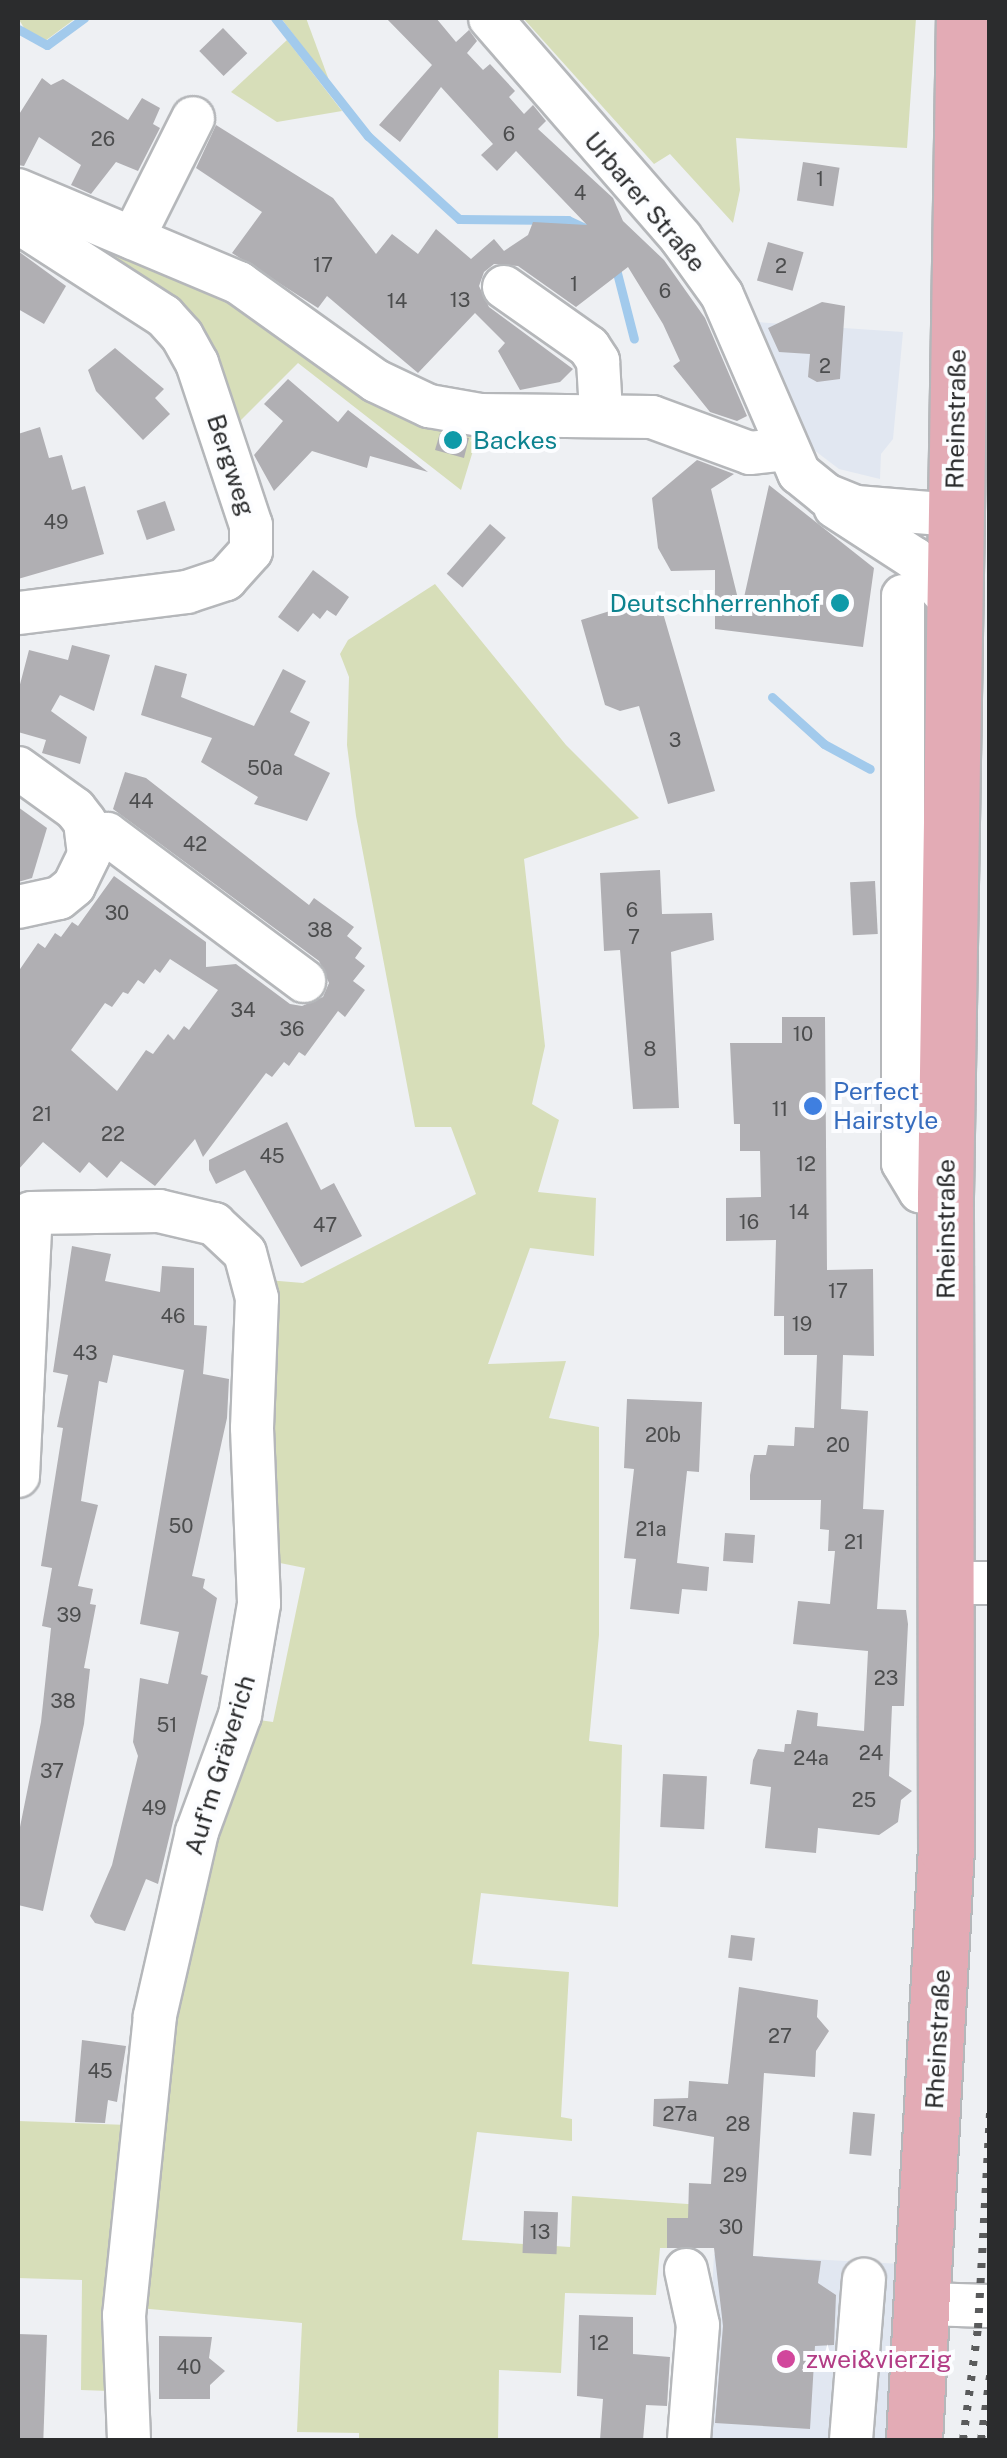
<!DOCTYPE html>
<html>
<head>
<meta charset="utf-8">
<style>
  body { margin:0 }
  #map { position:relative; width:1007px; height:2458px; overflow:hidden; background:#eef0f3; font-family:"Public Sans",sans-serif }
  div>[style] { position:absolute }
  .built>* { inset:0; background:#e1e7f1; transform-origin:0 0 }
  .green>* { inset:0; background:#d7deb9 }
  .stream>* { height:9px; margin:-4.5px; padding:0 4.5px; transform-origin:4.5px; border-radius:4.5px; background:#a2caec }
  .building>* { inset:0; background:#b0afb3; transform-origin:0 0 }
  .roads { filter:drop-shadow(2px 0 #b5b7ba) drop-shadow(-2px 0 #b5b7ba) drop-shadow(0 2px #b5b7ba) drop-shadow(0 -2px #b5b7ba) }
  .minor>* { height:42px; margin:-21px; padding:0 21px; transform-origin:21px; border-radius:21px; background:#fff }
  .major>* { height:55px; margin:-27.5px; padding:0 27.5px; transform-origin:27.5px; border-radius:27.5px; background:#e3abb5 }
  .rail>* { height:8px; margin-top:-4px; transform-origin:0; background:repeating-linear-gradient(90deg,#5a5b5c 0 5px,transparent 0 15px) }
  .dots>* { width:28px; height:28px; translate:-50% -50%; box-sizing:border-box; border:5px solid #fcfdff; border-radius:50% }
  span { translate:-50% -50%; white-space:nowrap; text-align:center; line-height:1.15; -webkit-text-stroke:8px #fcfdff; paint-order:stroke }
  .number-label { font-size:20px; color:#4c4d4e }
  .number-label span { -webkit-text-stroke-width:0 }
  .street-label { font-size:25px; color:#2b2c2d }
  .culture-label { font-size:25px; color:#0d838f }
  .left { translate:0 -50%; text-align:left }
  .right { translate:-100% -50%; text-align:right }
  .shop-label { font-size:25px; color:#366cbe }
  .hotel-label { font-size:25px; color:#b23c85 }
  .frame { position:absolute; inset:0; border:20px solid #2b2c2d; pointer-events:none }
</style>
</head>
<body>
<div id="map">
  <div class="built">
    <div style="clip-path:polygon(756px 322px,903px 332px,893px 439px,881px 454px,880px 479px,839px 469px,810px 447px)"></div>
    <div style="left:714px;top:2254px;width:184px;height:186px;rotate:3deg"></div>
  </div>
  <div class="green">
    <div style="clip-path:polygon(18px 18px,76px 18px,45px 41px,29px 36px)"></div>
    <div style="clip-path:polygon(281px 18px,306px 18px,330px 83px)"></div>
    <div style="clip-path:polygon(523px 18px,916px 18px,907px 148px,736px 138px,740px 190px,733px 223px,670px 154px,654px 164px)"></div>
    <div style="clip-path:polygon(287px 40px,342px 111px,277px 122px,231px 92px)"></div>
    <div style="clip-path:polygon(18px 210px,220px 295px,479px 431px,461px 490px,298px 363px,235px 426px,210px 355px)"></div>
    <div style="clip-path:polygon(435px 584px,566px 745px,639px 818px,524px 859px,545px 1046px,532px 1104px,559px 1120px,538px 1192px,596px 1198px,594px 1256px,530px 1248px,488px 1364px,566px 1361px,549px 1418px,599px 1427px,599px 1635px,589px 1741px,622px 1745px,618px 1907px,481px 1893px,472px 1964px,569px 1972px,561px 2117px,572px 2119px,572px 2141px,477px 2132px,462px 2240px,570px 2247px,572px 2196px,702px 2205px,700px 2248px,660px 2248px,656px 2295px,565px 2293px,561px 2373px,499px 2370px,498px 2440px,359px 2440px,359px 2433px,297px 2432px,302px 2323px,139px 2308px,173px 2031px,211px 1855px,259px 1720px,273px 1722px,305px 1568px,265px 1560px,267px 1280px,303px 1283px,476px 1194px,451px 1127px,415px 1127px,356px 816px,347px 745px,349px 677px,340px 654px,348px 640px)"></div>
    <div style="clip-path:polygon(18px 2121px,128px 2125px,109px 2391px,81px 2390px,82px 2280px,18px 2278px)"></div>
  </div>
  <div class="stream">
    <div style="left:275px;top:18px;width:150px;rotate:51.8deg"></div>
    <div style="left:368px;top:136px;width:123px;rotate:42.4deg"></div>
    <div style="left:459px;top:219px;width:109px;rotate:0.5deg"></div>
    <div style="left:568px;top:220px;width:23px;rotate:25deg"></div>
    <div style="left:18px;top:29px;width:33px;rotate:29deg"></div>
    <div style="left:47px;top:45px;width:46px;rotate:-36.1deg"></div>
    <div style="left:615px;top:265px;width:76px;rotate:75.6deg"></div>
    <div style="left:772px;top:697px;width:70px;rotate:42.1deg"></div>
    <div style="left:824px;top:744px;width:52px;rotate:28.5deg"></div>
  </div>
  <div class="building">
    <div style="clip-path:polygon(386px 18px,436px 18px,456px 42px,469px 30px,477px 41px,467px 53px,483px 70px,490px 64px,515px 91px,509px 97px,524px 114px,533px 105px,546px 121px,538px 129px,613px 198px,623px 221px,664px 260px,705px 318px,747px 416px,737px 421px,710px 412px,673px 366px,680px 361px,663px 324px,628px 267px,576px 307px,518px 266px,494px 264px,484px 272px,479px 286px,489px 307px,573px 369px,560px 382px,520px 390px,498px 351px,505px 343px,475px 313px,418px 373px,327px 296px,318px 308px,232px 253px,262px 212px,196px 168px,216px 125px,333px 198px,376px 254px,392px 234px,418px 254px,436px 229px,471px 259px,494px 239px,504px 251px,528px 235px,533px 222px,587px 225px,516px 151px,497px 171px,481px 155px,493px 144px,441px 87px,400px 142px,379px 125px,432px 65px)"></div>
    <div style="left:223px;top:28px;width:35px;height:33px;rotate:46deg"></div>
    <div style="clip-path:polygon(42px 78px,51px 85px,63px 79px,128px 120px,142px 98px,160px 108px,153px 124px,160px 128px,138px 171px,116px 162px,91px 194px,71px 185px,81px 165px,39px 137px,24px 166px,18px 165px,18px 116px)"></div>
    <div style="left:803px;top:162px;width:37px;height:39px;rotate:9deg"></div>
    <div style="left:768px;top:242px;width:37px;height:40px;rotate:16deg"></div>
    <div style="clip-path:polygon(18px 251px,66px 286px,44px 324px,18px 309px)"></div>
    <div style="clip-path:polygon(822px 302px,845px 306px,840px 379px,817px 382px,808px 377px,810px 354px,779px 352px,768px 328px)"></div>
    <div style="clip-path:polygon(115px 348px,164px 389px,155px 398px,170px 414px,143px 440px,96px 391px,88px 370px)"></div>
    <div style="clip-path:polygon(288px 379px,338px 422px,348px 410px,428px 472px,370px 456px,367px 468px,312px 451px,274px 491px,254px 455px,283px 421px,264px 404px)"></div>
    <div style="clip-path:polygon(40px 427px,49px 458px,62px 455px,72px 490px,85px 486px,104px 554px,18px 579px,18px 434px)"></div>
    <div style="clip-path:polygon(440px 433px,469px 438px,464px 458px,435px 450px)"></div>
    <div style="clip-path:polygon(697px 460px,734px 474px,711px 489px,741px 611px,769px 485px,874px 568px,863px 647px,715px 629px,715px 570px,671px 571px,658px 548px,652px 498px)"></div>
    <div style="left:165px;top:501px;width:31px;height:30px;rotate:71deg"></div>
    <div style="left:490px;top:524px;width:21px;height:66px;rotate:41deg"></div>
    <div style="clip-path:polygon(313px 570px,349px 597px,336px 616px,327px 610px,320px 619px,313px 613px,298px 632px,278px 617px)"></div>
    <div style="clip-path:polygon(658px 596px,715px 791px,668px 804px,639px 706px,620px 711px,605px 705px,581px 620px)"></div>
    <div style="clip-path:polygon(72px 645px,110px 655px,94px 711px,60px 695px,51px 711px,87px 737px,80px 764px,42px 753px,46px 740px,18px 732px,18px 692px,29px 650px,68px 660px)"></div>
    <div style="clip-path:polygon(155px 665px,187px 674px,181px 697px,254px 726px,283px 669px,306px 681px,290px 712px,310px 722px,294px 755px,330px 773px,307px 821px,254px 804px,258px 797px,201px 762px,212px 738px,141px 715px)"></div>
    <div style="clip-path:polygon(evenodd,125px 772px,146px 778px,309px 905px,314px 898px,354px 927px,347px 936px,362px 948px,355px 958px,365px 966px,353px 981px,365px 990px,345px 1017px,338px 1011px,305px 1056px,299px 1052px,289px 1066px,284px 1062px,272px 1077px,266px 1073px,203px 1157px,195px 1139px,155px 1186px,121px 1161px,107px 1178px,89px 1162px,80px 1173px,43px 1142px,18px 1170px,18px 972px,38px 943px,45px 948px,55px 933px,61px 937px,72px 922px,78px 926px,114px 876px,206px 942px,206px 967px,236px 964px,290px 1004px,302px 1006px,323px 997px,329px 983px,319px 961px,113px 809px,125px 772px,170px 959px,218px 990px,189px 1030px,184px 1026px,174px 1040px,168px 1034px,153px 1054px,146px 1050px,117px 1091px,71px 1050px,105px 1003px,112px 1007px,123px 992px,128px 994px,138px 980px,144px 984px,155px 969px,160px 973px,170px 959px)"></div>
    <div style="clip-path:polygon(18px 807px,47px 828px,32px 878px,18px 882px)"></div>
    <div style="clip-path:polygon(660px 870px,662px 914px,712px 913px,714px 940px,671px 952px,679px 1108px,633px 1109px,620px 950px,604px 951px,600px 873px)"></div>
    <div style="left:875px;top:881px;width:53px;height:25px;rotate:87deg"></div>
    <div style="clip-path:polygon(782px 1017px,825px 1017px,827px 1270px,873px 1269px,874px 1356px,843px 1355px,841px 1409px,868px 1411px,863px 1509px,884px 1510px,877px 1609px,906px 1610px,908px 1624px,904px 1706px,892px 1706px,889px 1776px,912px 1791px,901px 1800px,898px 1822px,879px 1835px,818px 1828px,816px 1853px,765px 1848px,771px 1787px,750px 1784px,753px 1760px,758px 1749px,784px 1752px,785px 1744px,791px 1744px,797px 1710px,818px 1713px,817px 1726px,864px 1731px,868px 1651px,793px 1644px,798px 1601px,830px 1604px,835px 1551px,828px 1551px,829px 1530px,820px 1529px,821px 1500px,750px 1500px,750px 1475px,754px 1455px,766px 1455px,768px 1445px,794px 1446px,795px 1427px,814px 1428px,817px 1355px,784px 1355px,784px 1316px,774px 1316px,776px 1240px,726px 1241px,726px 1198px,761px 1197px,760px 1151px,740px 1151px,740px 1124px,734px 1124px,730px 1043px,782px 1043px)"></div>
    <div style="clip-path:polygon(287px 1122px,321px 1190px,334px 1183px,362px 1236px,301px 1267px,245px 1170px,216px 1184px,209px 1170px,209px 1160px)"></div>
    <div style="clip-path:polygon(72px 1246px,111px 1254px,105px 1281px,160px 1292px,162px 1266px,194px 1268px,194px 1325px,207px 1326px,203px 1374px,229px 1379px,227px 1418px,192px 1576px,205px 1579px,203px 1588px,217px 1598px,201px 1674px,208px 1676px,158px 1884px,146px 1879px,125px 1931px,95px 1923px,90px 1916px,112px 1865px,138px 1756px,133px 1742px,140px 1678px,168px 1684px,179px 1632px,140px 1624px,184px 1370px,113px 1355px,107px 1383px,99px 1381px,81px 1501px,98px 1505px,78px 1586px,93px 1589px,90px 1604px,96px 1605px,84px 1668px,90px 1669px,84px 1724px,43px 1911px,18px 1905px,18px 1837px,41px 1722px,51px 1628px,42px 1626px,52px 1568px,41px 1566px,63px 1428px,57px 1427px,68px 1375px,53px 1372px)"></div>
    <div style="clip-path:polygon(627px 1399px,702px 1402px,699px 1472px,687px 1471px,677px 1563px,709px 1567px,707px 1591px,682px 1589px,679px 1614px,630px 1609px,636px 1559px,624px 1558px,634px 1469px,624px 1468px)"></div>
    <div style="left:725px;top:1533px;width:30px;height:28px;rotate:4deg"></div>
    <div style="left:663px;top:1774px;width:44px;height:53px;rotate:3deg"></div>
    <div style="left:731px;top:1935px;width:24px;height:23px;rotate:7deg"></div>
    <div style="clip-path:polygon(739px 1987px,818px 2000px,817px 2017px,829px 2031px,816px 2051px,815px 2077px,764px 2073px,753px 2256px,821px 2261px,818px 2283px,836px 2295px,834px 2345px,815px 2346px,810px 2429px,715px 2423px,723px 2326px,714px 2248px,667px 2248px,667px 2218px,688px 2218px,689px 2183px,711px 2184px,714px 2137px,653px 2126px,654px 2099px,688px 2098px,689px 2081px,728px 2084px)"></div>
    <div style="clip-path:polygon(82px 2040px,126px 2046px,117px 2102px,108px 2100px,105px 2123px,75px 2122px)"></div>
    <div style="left:853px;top:2112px;width:22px;height:42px;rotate:5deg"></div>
    <div style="left:524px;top:2211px;width:34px;height:42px;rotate:2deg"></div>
    <div style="clip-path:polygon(579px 2315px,633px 2317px,633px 2354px,670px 2357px,667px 2406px,646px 2405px,643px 2440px,600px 2440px,603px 2399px,577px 2396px)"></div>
    <div style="left:18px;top:2334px;width:29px;height:106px;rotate:2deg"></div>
    <div style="clip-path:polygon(159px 2336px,212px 2337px,209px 2358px,225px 2371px,210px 2385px,210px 2399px,159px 2399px)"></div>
  </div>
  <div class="roads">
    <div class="minor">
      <div style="left:490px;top:18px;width:291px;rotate:49deg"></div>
      <div style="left:681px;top:238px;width:70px;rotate:54.3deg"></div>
      <div style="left:722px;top:295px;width:194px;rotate:66.6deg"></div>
      <div style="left:799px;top:473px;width:35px;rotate:39deg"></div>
      <div style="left:826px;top:495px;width:32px;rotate:22deg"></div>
      <div style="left:856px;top:507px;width:98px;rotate:4.7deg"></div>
      <div style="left:18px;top:190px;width:240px;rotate:22.8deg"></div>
      <div style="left:239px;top:283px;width:168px;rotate:35.6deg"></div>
      <div style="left:376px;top:381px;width:59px;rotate:25.3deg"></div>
      <div style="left:429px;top:406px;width:52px;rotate:10deg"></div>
      <div style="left:480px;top:415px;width:172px;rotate:0.7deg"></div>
      <div style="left:652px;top:417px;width:104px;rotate:20.2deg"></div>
      <div style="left:750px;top:453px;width:36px;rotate:-6deg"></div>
      <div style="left:18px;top:222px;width:174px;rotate:32.8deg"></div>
      <div style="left:164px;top:316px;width:27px;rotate:48deg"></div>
      <div style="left:182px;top:336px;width:31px;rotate:61deg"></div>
      <div style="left:197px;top:363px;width:171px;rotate:71.6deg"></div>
      <div style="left:251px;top:525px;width:26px;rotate:90deg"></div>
      <div style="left:251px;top:551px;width:38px;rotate:132deg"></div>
      <div style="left:226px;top:579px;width:41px;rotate:161.6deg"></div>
      <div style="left:187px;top:592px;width:170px;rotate:172.9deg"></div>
      <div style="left:133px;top:238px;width:134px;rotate:-63.4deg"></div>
      <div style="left:504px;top:287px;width:104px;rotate:35.2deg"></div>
      <div style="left:589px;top:347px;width:17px;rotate:57deg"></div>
      <div style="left:598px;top:361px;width:51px;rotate:86.6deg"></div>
      <div style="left:835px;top:507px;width:95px;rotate:33deg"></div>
      <div style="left:915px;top:559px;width:59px;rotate:49.8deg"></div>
      <div style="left:903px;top:596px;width:567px;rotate:90deg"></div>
      <div style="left:903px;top:1163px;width:33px;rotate:59deg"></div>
      <div style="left:920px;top:1191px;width:25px;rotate:11deg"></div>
      <div style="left:18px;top:768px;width:70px;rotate:35.7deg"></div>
      <div style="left:75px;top:809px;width:16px;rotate:52deg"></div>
      <div style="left:85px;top:822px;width:33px;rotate:83deg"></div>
      <div style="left:89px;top:855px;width:34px;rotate:116deg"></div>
      <div style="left:74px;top:886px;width:19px;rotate:141deg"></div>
      <div style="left:59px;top:898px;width:42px;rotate:167.6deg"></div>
      <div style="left:87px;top:836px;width:20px;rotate:-6deg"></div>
      <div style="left:107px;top:834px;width:246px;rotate:36.7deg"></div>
      <div style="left:31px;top:1213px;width:128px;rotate:-0.9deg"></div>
      <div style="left:159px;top:1211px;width:57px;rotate:13.3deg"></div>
      <div style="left:214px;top:1224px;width:42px;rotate:43.1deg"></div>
      <div style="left:245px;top:1253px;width:47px;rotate:75.1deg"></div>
      <div style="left:257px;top:1298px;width:130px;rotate:92.2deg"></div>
      <div style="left:252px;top:1428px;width:176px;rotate:87.7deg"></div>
      <div style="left:259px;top:1604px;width:113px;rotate:99.7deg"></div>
      <div style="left:240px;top:1715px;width:125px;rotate:110.2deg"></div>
      <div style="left:197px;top:1832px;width:189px;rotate:102.9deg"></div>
      <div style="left:155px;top:2016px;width:301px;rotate:95.9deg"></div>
      <div style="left:124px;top:2315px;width:125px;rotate:87.7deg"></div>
      <div style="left:18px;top:1476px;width:263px;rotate:-87.2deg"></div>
      <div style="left:948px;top:1583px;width:42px"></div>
      <div style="left:686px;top:2270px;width:56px;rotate:77.7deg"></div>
      <div style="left:698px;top:2325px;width:115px;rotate:94.5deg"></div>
      <div style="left:925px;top:2304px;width:65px;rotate:1.8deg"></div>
      <div style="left:851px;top:2440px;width:161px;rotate:-85.4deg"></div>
    </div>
    <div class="major">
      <div style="left:914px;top:2440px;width:593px;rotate:-86.91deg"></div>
      <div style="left:946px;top:1848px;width:652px;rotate:-90.09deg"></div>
      <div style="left:945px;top:1196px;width:1178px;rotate:-89.08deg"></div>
    </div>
  </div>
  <div class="rail">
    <div style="left:963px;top:2440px;width:113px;rotate:-82.4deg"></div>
    <div style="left:978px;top:2328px;width:215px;rotate:-86.8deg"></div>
    <div style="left:981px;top:2440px;width:65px;rotate:-82deg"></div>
  </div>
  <div class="dots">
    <div style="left:453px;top:440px;background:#0f9aa8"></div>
    <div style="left:840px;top:603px;background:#0f9aa8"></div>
    <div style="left:813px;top:1106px;background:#3f7fe0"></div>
    <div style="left:786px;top:2359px;background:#d1479c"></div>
  </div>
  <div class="number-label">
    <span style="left:509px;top:134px">6</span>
    <span style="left:103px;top:139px">26</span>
    <span style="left:820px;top:179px">1</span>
    <span style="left:580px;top:193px">4</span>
    <span style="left:323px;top:265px">17</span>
    <span style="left:781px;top:266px">2</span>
    <span style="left:574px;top:284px">1</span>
    <span style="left:665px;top:291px">6</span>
    <span style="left:460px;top:300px">13</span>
    <span style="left:397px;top:301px">14</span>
    <span style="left:825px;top:366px">2</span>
    <span style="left:56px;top:522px">49</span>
    <span style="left:675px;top:740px">3</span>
    <span style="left:265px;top:768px">50a</span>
    <span style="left:141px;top:801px">44</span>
    <span style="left:195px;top:844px">42</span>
    <span style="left:632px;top:910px">6</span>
    <span style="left:117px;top:913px">30</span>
    <span style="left:320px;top:930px">38</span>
    <span style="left:634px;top:937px">7</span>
    <span style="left:243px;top:1010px">34</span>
    <span style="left:292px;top:1029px">36</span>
    <span style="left:803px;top:1034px">10</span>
    <span style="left:650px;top:1049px">8</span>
    <span style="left:780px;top:1109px">11</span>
    <span style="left:42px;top:1114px">21</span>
    <span style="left:113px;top:1134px">22</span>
    <span style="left:272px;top:1156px">45</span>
    <span style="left:806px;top:1164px">12</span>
    <span style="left:799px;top:1212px">14</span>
    <span style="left:749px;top:1222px">16</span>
    <span style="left:325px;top:1225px">47</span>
    <span style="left:838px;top:1291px">17</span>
    <span style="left:173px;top:1316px">46</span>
    <span style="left:802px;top:1324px">19</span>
    <span style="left:85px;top:1353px">43</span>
    <span style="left:663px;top:1435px">20b</span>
    <span style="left:838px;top:1445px">20</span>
    <span style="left:181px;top:1526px">50</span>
    <span style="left:651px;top:1529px">21a</span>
    <span style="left:854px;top:1542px">21</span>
    <span style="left:69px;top:1615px">39</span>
    <span style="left:886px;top:1678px">23</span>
    <span style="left:63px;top:1701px">38</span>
    <span style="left:167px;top:1725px">51</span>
    <span style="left:871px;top:1753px">24</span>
    <span style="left:811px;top:1758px">24a</span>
    <span style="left:52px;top:1771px">37</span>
    <span style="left:864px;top:1800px">25</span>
    <span style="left:154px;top:1808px">49</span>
    <span style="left:780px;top:2036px">27</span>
    <span style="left:100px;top:2071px">45</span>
    <span style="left:680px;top:2114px">27a</span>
    <span style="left:738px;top:2124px">28</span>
    <span style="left:735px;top:2175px">29</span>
    <span style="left:731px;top:2227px">30</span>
    <span style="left:540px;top:2232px">13</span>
    <span style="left:599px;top:2343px">12</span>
    <span style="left:189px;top:2367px">40</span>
  </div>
  <div class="street-label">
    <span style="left:645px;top:202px;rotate:50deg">Urbarer Straße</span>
    <span style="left:956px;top:419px;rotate:-89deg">Rheinstraße</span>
    <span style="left:231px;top:465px;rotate:72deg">Bergweg</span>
    <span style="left:946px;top:1229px;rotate:-90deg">Rheinstraße</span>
    <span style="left:220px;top:1765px;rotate:-73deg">Auf'm Gräverich</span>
    <span style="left:938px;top:2039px;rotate:-87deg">Rheinstraße</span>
  </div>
  <div class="culture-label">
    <span class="left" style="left:473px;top:440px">Backes</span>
    <span class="right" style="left:820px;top:603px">Deutschherrenhof</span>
  </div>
  <div class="shop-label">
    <span class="left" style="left:833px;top:1106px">Perfect<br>Hairstyle</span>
  </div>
  <div class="hotel-label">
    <span class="left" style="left:806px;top:2359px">zwei&amp;vierzig</span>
  </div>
  <div class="frame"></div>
</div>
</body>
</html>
